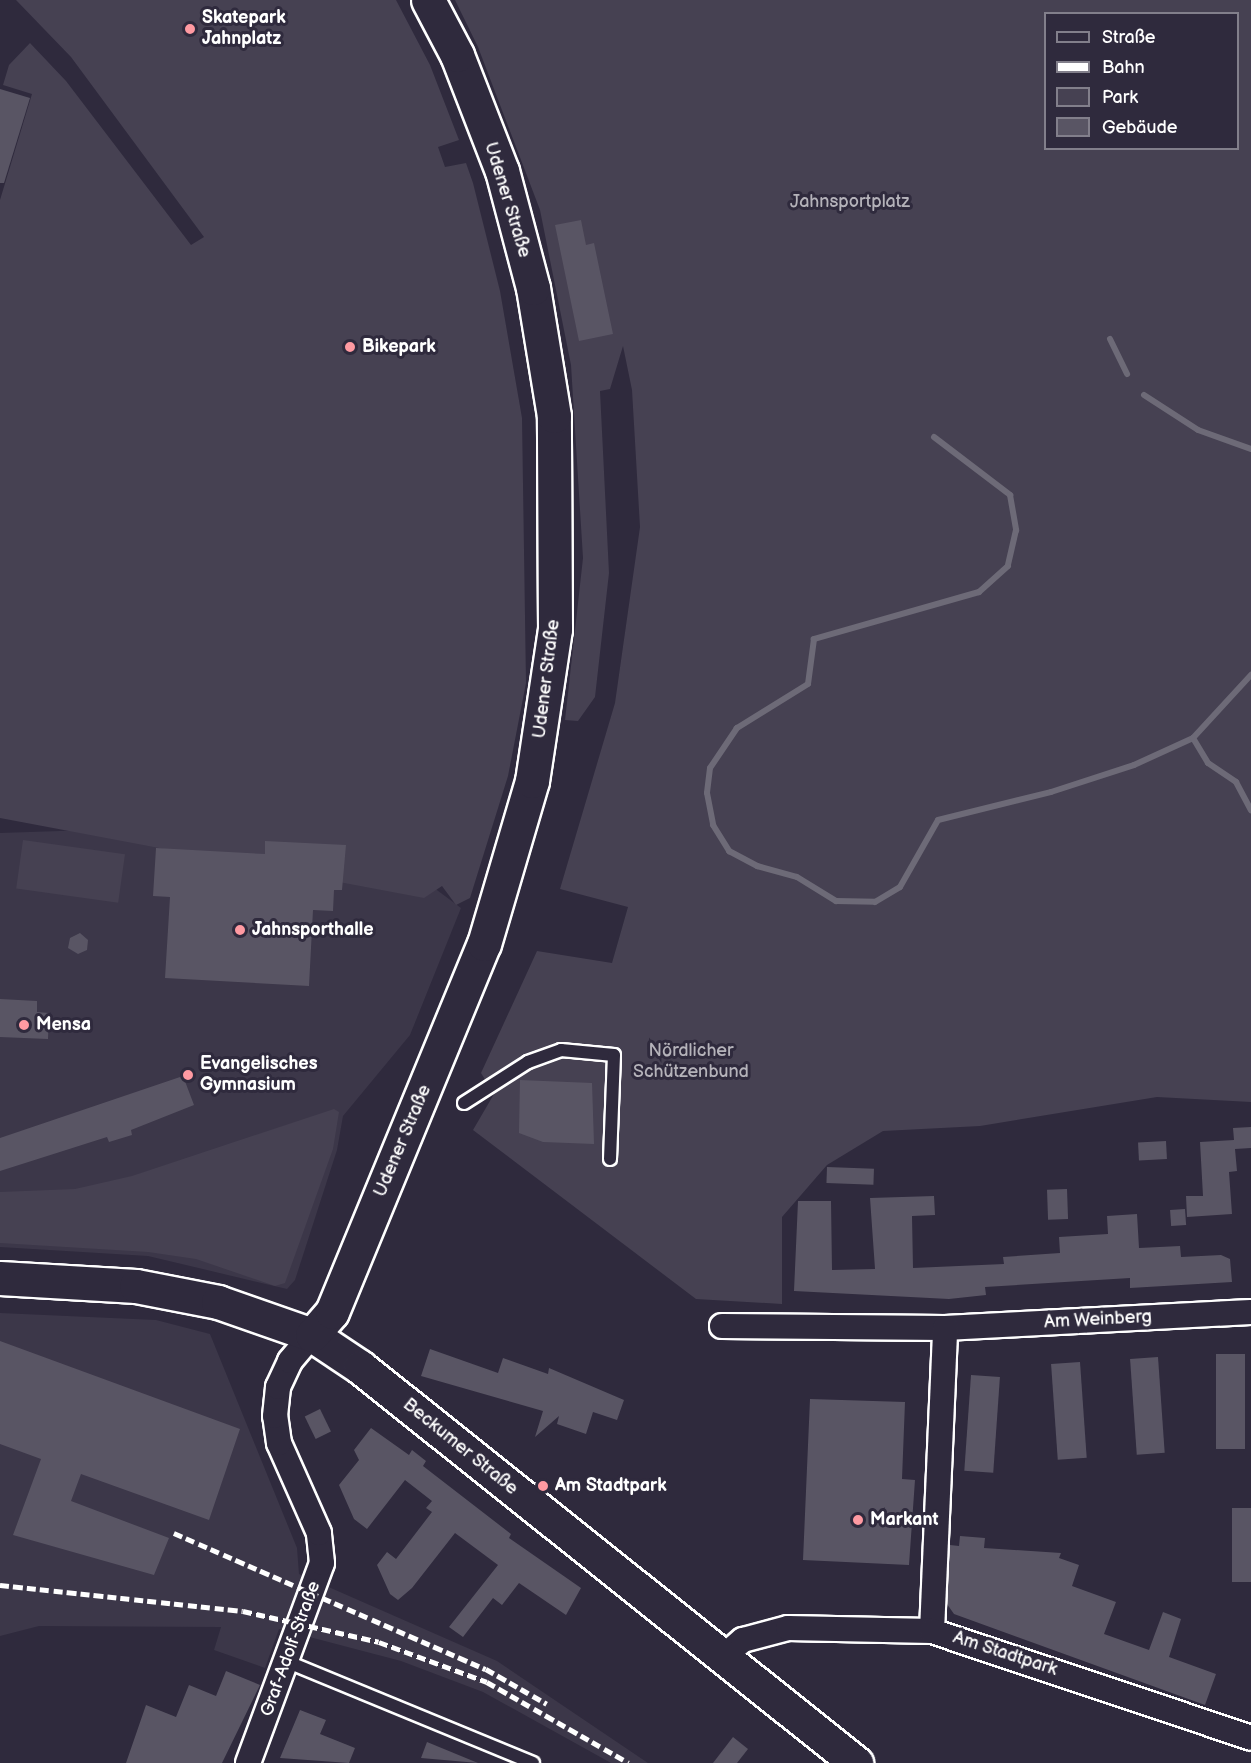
<!DOCTYPE html>
<html>
<head>
<meta charset="utf-8">
<style>
  body { margin:0 }
  #map { position:relative; width:1251px; height:1763px; overflow:hidden; background:#2f2a3d; font-family:"Balsamiq Sans",sans-serif }
  div>[style] { position:absolute }
  .built>* { inset:0; background:#3c3749 }
  .green>* { inset:0; background:#464152; transform-origin:0 0 }
  .stream>* { height:6px; margin:-3px; padding:0 3px; transform-origin:3px; border-radius:3px; background:#6d6a77 }
  .building>* { inset:0; background:#595564; transform-origin:0 0 }
  .roads { filter:drop-shadow(2px 0 #fff) drop-shadow(-2px 0 #fff) drop-shadow(0 2px #fff) drop-shadow(0 -2px #fff) }
  .lane>* { height:12px; margin:-6px; padding:0 6px; transform-origin:6px; border-radius:6px; background:#2f2a3d }
  .street>* { height:24px; margin:-12px; padding:0 12px; transform-origin:12px; border-radius:12px; background:#2f2a3d }
  .secondary>* { height:33px; margin:-16.5px; padding:0 16.5px; transform-origin:16.5px; border-radius:16.5px; background:#2f2a3d }
  .rail>* { height:4.5px; margin-top:-2.25px; transform-origin:0; background:repeating-linear-gradient(90deg,#fff 0 9px,transparent 0 13.5px) }
  .dots>* { width:16px; height:16px; translate:-50% -50%; box-sizing:border-box; border:3px solid #2f2a3d; border-radius:50% }
  span { translate:-50% -50%; white-space:nowrap; text-align:center; line-height:1.15; -webkit-text-stroke:6px #2f2a3d; paint-order:stroke }
  .poi-label { font-size:18px; color:#fff; font-weight:700 }
  .left { translate:0 -50%; text-align:left }
  .street-label { font-size:18px; color:#fff }
  .park-label { font-size:18px; color:#b5b3ba }
  .legend { position:absolute; left:1044px; top:12px; width:195px; height:138px; box-sizing:border-box; background:#2f2a3d; border:2px solid #827f8b; margin:0; padding:8px 10px; list-style:none; font-size:18px; color:#fff }
  .legend li { display:flex; align-items:center; gap:12px; height:30px }
  .legend b { width:30px; border:2px solid #827f8b }
</style>
</head>
<body>
<div id="map">
  <div class="built">
    <div style="clip-path:polygon(149px 828px,366px 837px,461px 908px,410px 1035px,343px 1116px,337px 1150px,295px 1280px,287px 1289px,148px 1256px,0 1247px,0 833px)"></div>
    <div style="clip-path:polygon(0 1313px,156px 1320px,210px 1334px,297px 1548px,299px 1574px,497px 1661px,648px 1763px,611px 1763px,483px 1692px,401px 1661px,279px 1629px,265px 1668px,214px 1650px,221px 1627px,39px 1626px,0 1636px)"></div>
  </div>
  <div class="green">
    <div style="clip-path:polygon(16px 0,396px 0,430px 65px,459px 140px,438px 147px,445px 167px,466px 163px,473px 183px,500px 291px,522px 418px,526px 683px,508px 776px,470px 898px,456px 905px,442px 886px,424px 898px,0 818px,0 200px,32px 94px,3px 85px,9px 65px,30px 43px,66px 81px,191px 245px,204px 237px,71px 57px)"></div>
    <div style="clip-path:polygon(evenodd,455px 0,1251px 0,1251px 1102px,1157px 1097px,980px 1126px,883px 1131px,827px 1165px,782px 1217px,782px 1304px,696px 1299px,473px 1130px,494px 1094px,481px 1073px,537px 951px,612px 963px,628px 907px,560px 889px,615px 703px,640px 527px,632px 390px,623px 346px,610px 389px,600px 391px,609px 573px,595px 697px,578px 721px,565px 720px,583px 558px,571px 365px,540px 210px,478px 47px,455px 0,1046px 14px,1238px 14px,1238px 148px,1046px 148px,1046px 14px)"></div>
    <div style="left:23px;top:840px;width:103px;height:49px;rotate:8deg"></div>
    <div style="clip-path:polygon(334px 1109px,339px 1112px,333px 1149px,285px 1283px,275px 1286px,196px 1259px,148px 1252px,0 1243px,0 1192px,75px 1189px,132px 1176px)"></div>
  </div>
  <div class="stream">
    <div style="left:1110px;top:339px;width:39px;rotate:64deg"></div>
    <div style="left:1144px;top:395px;width:64px;rotate:32.9deg"></div>
    <div style="left:1198px;top:430px;width:56px;rotate:19.7deg"></div>
    <div style="left:934px;top:437px;width:96px;rotate:37.3deg"></div>
    <div style="left:1010px;top:495px;width:36px;rotate:80deg"></div>
    <div style="left:1016px;top:530px;width:37px;rotate:103deg"></div>
    <div style="left:1008px;top:566px;width:39px;rotate:138deg"></div>
    <div style="left:979px;top:592px;width:172px;rotate:164.1deg"></div>
    <div style="left:814px;top:639px;width:45px;rotate:97.6deg"></div>
    <div style="left:808px;top:684px;width:84px;rotate:148.2deg"></div>
    <div style="left:737px;top:728px;width:48px;rotate:124deg"></div>
    <div style="left:710px;top:768px;width:25px;rotate:97deg"></div>
    <div style="left:707px;top:793px;width:33px;rotate:79deg"></div>
    <div style="left:713px;top:825px;width:31px;rotate:58deg"></div>
    <div style="left:729px;top:851px;width:32px;rotate:28deg"></div>
    <div style="left:757px;top:866px;width:41px;rotate:15.4deg"></div>
    <div style="left:797px;top:877px;width:46px;rotate:31.6deg"></div>
    <div style="left:836px;top:901px;width:39px;rotate:1deg"></div>
    <div style="left:875px;top:902px;width:29px;rotate:-31deg"></div>
    <div style="left:900px;top:887px;width:77px;rotate:-60.4deg"></div>
    <div style="left:938px;top:820px;width:116px;rotate:-13.9deg"></div>
    <div style="left:1051px;top:792px;width:87px;rotate:-18deg"></div>
    <div style="left:1134px;top:765px;width:65px;rotate:-24.6deg"></div>
    <div style="left:1193px;top:738px;width:86px;rotate:-47.4deg"></div>
    <div style="left:1193px;top:738px;width:29px;rotate:59deg"></div>
    <div style="left:1208px;top:763px;width:34px;rotate:34deg"></div>
    <div style="left:1236px;top:782px;width:32px;rotate:62deg"></div>
  </div>
  <div class="building">
    <div style="clip-path:polygon(0 89px,30px 98px,4px 183px,0 183px)"></div>
    <div style="clip-path:polygon(581px 220px,586px 245px,594px 243px,613px 334px,579px 341px,555px 225px)"></div>
    <div style="clip-path:polygon(265px 841px,346px 845px,342px 890px,334px 890px,333px 911px,313px 910px,309px 986px,165px 978px,170px 897px,153px 896px,156px 848px,265px 854px)"></div>
    <div style="clip-path:polygon(80px 933px,88px 940px,87px 950px,78px 954px,68px 948px,70px 938px)"></div>
    <div style="clip-path:polygon(0 999px,37px 1001px,37px 1012px,49px 1013px,48px 1039px,0 1037px)"></div>
    <div style="clip-path:polygon(183px 1076px,194px 1105px,131px 1130px,132px 1135px,109px 1142px,107px 1137px,0 1171px,0 1138px)"></div>
    <div style="clip-path:polygon(520px 1080px,592px 1083px,594px 1144px,543px 1142px,519px 1133px)"></div>
    <div style="clip-path:polygon(1251px 1127px,1251px 1148px,1235px 1149px,1237px 1171px,1229px 1172px,1232px 1214px,1187px 1217px,1186px 1196px,1203px 1196px,1200px 1142px,1234px 1140px,1233px 1128px)"></div>
    <div style="left:1166px;top:1141px;width:18px;height:28px;rotate:87deg"></div>
    <div style="left:827px;top:1167px;width:47px;height:16px;rotate:2deg"></div>
    <div style="left:1067px;top:1189px;width:30px;height:20px;rotate:88deg"></div>
    <div style="clip-path:polygon(934px 1196px,935px 1215px,912px 1216px,913px 1268px,1004px 1264px,1003px 1257px,1060px 1253px,1059px 1237px,1108px 1234px,1107px 1216px,1137px 1214px,1139px 1248px,1180px 1246px,1181px 1257px,1221px 1255px,1230px 1259px,1232px 1282px,1130px 1288px,1130px 1278px,985px 1287px,986px 1295px,949px 1299px,794px 1291px,798px 1201px,831px 1201px,832px 1270px,875px 1269px,870px 1198px)"></div>
    <div style="left:1185px;top:1209px;width:16px;height:15px;rotate:86deg"></div>
    <div style="clip-path:polygon(0 1341px,240px 1429px,209px 1520px,81px 1474px,71px 1501px,169px 1538px,154px 1575px,13px 1535px,41px 1459px,0 1444px)"></div>
    <div style="clip-path:polygon(430px 1349px,498px 1373px,503px 1358px,548px 1374px,549px 1368px,624px 1400px,617px 1420px,593px 1412px,586px 1434px,557px 1424px,559px 1416px,535px 1437px,543px 1411px,421px 1376px)"></div>
    <div style="left:1216px;top:1354px;width:29px;height:95px"></div>
    <div style="left:1158px;top:1357px;width:96px;height:28px;rotate:86deg"></div>
    <div style="left:1080px;top:1362px;width:96px;height:29px;rotate:86deg"></div>
    <div style="left:971px;top:1375px;width:29px;height:96px;rotate:4deg"></div>
    <div style="clip-path:polygon(810px 1399px,905px 1402px,902px 1479px,915px 1480px,909px 1565px,803px 1560px)"></div>
    <div style="left:320px;top:1409px;width:25px;height:17px;rotate:64deg"></div>
    <div style="clip-path:polygon(371px 1428px,409px 1455px,412px 1450px,426px 1461px,423px 1466px,511px 1534px,509px 1538px,581px 1588px,566px 1615px,519px 1583px,502px 1605px,493px 1598px,463px 1637px,449px 1627px,498px 1565px,455px 1533px,412px 1588px,398px 1600px,390px 1594px,377px 1565px,387px 1552px,396px 1559px,432px 1512px,426px 1508px,432px 1501px,405px 1480px,367px 1529px,354px 1519px,339px 1485px,359px 1460px,354px 1450px)"></div>
    <div style="left:1232px;top:1508px;width:19px;height:74px"></div>
    <div style="clip-path:polygon(960px 1536px,985px 1538px,984px 1548px,1061px 1553px,1059px 1558px,1079px 1565px,1072px 1586px,1116px 1602px,1104px 1634px,1149px 1650px,1163px 1612px,1181px 1619px,1169px 1657px,1216px 1674px,1205px 1705px,954px 1614px,947px 1604px,950px 1545px,959px 1546px)"></div>
    <div style="clip-path:polygon(226px 1671px,260px 1685px,222px 1763px,126px 1763px,146px 1705px,176px 1717px,189px 1685px,216px 1696px)"></div>
    <div style="clip-path:polygon(300px 1710px,326px 1720px,320px 1734px,355px 1748px,349px 1763px,280px 1758px)"></div>
    <div style="clip-path:polygon(733px 1737px,748px 1749px,737px 1763px,713px 1763px)"></div>
    <div style="clip-path:polygon(427px 1742px,478px 1763px,421px 1758px)"></div>
  </div>
  <div class="roads">
    <div class="lane">
      <div style="left:464px;top:1103px;width:76px;rotate:-32.6deg"></div>
      <div style="left:528px;top:1062px;width:35px;rotate:-20deg"></div>
      <div style="left:561px;top:1050px;width:53px;rotate:5.4deg"></div>
      <div style="left:614px;top:1055px;width:104px;rotate:92.2deg"></div>
      <div style="left:288px;top:1662px;width:265px;rotate:22.4deg"></div>
    </div>
    <div class="street">
      <div style="left:722px;top:1326px;width:223px;rotate:0.5deg"></div>
      <div style="left:945px;top:1328px;width:306px;rotate:-3deg"></div>
      <div style="left:932px;top:1631px;width:303px;rotate:-87.5deg"></div>
      <div style="left:722px;top:1658px;width:28px;rotate:-41deg"></div>
      <div style="left:743px;top:1640px;width:47px;rotate:-14.9deg"></div>
      <div style="left:788px;top:1628px;width:144px;rotate:1.2deg"></div>
      <div style="left:932px;top:1631px;width:336px;rotate:18.5deg"></div>
      <div style="left:248px;top:1763px;width:213px;rotate:-69.7deg"></div>
      <div style="left:322px;top:1563px;width:30px;rotate:-96deg"></div>
      <div style="left:319px;top:1533px;width:98px;rotate:-114deg"></div>
      <div style="left:279px;top:1443px;width:27px;rotate:-98deg"></div>
      <div style="left:275px;top:1416px;width:29px;rotate:-84deg"></div>
      <div style="left:278px;top:1387px;width:29px;rotate:-65deg"></div>
      <div style="left:290px;top:1361px;width:34px;rotate:-50deg"></div>
    </div>
    <div class="secondary">
      <div style="left:0;top:1278px;width:136px;rotate:3.4deg"></div>
      <div style="left:136px;top:1286px;width:84px;rotate:11deg"></div>
      <div style="left:218px;top:1302px;width:100px;rotate:19.3deg"></div>
      <div style="left:312px;top:1335px;width:58px;rotate:33.7deg"></div>
      <div style="left:360px;top:1367px;width:635px;rotate:38.6deg"></div>
      <div style="left:312px;top:1335px;width:30px;rotate:-49deg"></div>
      <div style="left:332px;top:1312px;width:398px;rotate:-67.6deg"></div>
      <div style="left:484px;top:944px;width:170px;rotate:-73.6deg"></div>
      <div style="left:532px;top:781px;width:154px;rotate:-81.4deg"></div>
      <div style="left:555px;top:629px;width:213px;rotate:-90.3deg"></div>
      <div style="left:554px;top:416px;width:130px;rotate:-99.3deg"></div>
      <div style="left:533px;top:288px;width:121px;rotate:-104.8deg"></div>
      <div style="left:502px;top:171px;width:124px;rotate:-111.2deg"></div>
      <div style="left:457px;top:55px;width:62px;rotate:-117.8deg"></div>
    </div>
  </div>
  <div class="rail">
    <div style="left:174px;top:1533px;width:340px;rotate:23.6deg"></div>
    <div style="left:486px;top:1669px;width:70px;rotate:29.8deg"></div>
    <div style="left:0;top:1585px;width:244px;rotate:6.1deg"></div>
    <div style="left:243px;top:1611px;width:139px;rotate:12.8deg"></div>
    <div style="left:379px;top:1642px;width:115px;rotate:20.3deg"></div>
    <div style="left:487px;top:1682px;width:163px;rotate:29.7deg"></div>
  </div>
  <div class="dots">
    <div style="left:190px;top:29px;background:#ff9aa2"></div>
    <div style="left:350px;top:347px;background:#ff9aa2"></div>
    <div style="left:240px;top:930px;background:#ff9aa2"></div>
    <div style="left:24px;top:1025px;background:#ff9aa2"></div>
    <div style="left:188px;top:1075px;background:#ff9aa2"></div>
    <div style="left:543px;top:1486px;background:#ff9aa2"></div>
    <div style="left:858px;top:1520px;background:#ff9aa2"></div>
  </div>
  <div class="poi-label">
    <span class="left" style="left:202px;top:29px">Skatepark<br>Jahnplatz</span>
    <span class="left" style="left:362px;top:347px">Bikepark</span>
    <span class="left" style="left:252px;top:930px">Jahnsporthalle</span>
    <span class="left" style="left:36px;top:1025px">Mensa</span>
    <span class="left" style="left:200px;top:1075px">Evangelisches<br>Gymnasium</span>
    <span class="left" style="left:555px;top:1486px">Am Stadtpark</span>
    <span class="left" style="left:870px;top:1520px">Markant</span>
  </div>
  <div class="street-label">
    <span style="left:507px;top:200px;rotate:73deg">Udener Straße</span>
    <span style="left:547px;top:679px;rotate:-83deg">Udener Straße</span>
    <span style="left:403px;top:1141px;rotate:-67deg">Udener Straße</span>
    <span style="left:1098px;top:1320px;rotate:-3deg">Am Weinberg</span>
    <span style="left:460px;top:1447px;rotate:39deg">Beckumer Straße</span>
    <span style="left:291px;top:1649px;rotate:-70deg">Graf-Adolf-Straße</span>
    <span style="left:1005px;top:1654px;rotate:18deg">Am Stadtpark</span>
  </div>
  <div class="park-label">
    <span style="left:850px;top:202px">Jahnsportplatz</span>
    <span style="left:691px;top:1062px">Nördlicher<br>Schützenbund</span>
  </div>
  <ul class="legend">
  <li><b style="height:8px;background:#2f2a3d"></b>Straße</li>
  <li><b style="height:8px;background:#fff"></b>Bahn</li>
  <li><b style="height:16px;background:#464152"></b>Park</li>
  <li><b style="height:16px;background:#595564"></b>Gebäude</li>
  </ul>
</div>
</body>
</html>
